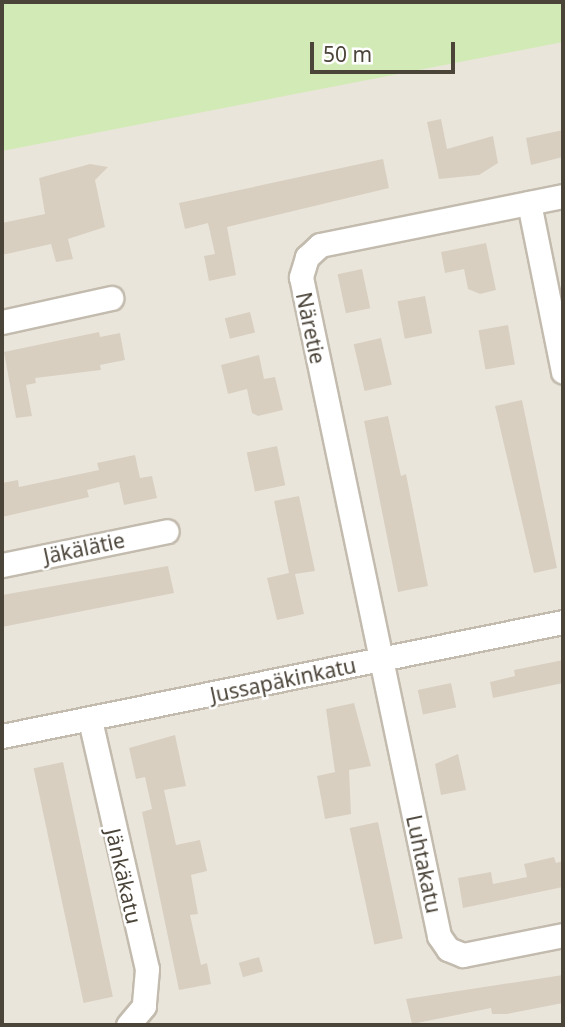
<!DOCTYPE html>
<html>
<head>
<meta charset="utf-8">
<style>
  body { margin:0 }
  #map { position:relative; width:565px; height:1027px; overflow:hidden; background:#f6f3ec; font-family:"Noto Sans",sans-serif }
  div>[style] { position:absolute }
  .residential>* { inset:0; background:#eae5da; transform-origin:0 0 }
  .green>* { inset:0; background:#d2eab5 }
  .building>* { inset:0; background:#d8cfc1; transform-origin:0 0 }
  .roads { filter:drop-shadow(2px 0 #c2bbae) drop-shadow(-2px 0 #c2bbae) drop-shadow(0 2px #c2bbae) drop-shadow(0 -2px #c2bbae) }
  .minor>* { height:23px; margin:-11.5px; padding:0 11.5px; transform-origin:11.5px; border-radius:11.5px; background:#fff }
  span { translate:-50% -50%; white-space:nowrap; text-align:center; line-height:1.15; -webkit-text-stroke:5px #fff; paint-order:stroke }
  .street-label { font-size:21px; color:#4b4439 }
  .frame { position:absolute; inset:0; border:4px solid #4b4439; pointer-events:none }
  .scale { position:absolute; left:310px; top:42px; width:145px; height:32px; box-sizing:border-box; border:4px solid #4b4439; border-top:0; padding-left:9px; font-size:21px; line-height:24px; white-space:nowrap; color:#4b4439; -webkit-text-stroke:5px #fff; paint-order:stroke }
</style>
</head>
<body>
<div id="map">
  <div class="residential">
    <div style="left:563px;top:42px;width:983px;height:571px;rotate:90deg"></div>
  </div>
  <div class="green">
    <div style="clip-path:polygon(2px 2px,563px 2px,563px 42px,2px 151px)"></div>
  </div>
  <div class="building">
    <div style="clip-path:polygon(441px 119px,447px 149px,493px 136px,498px 163px,479px 175px,439px 179px,427px 122px)"></div>
    <div style="clip-path:polygon(563px 130px,563px 157px,531px 165px,526px 138px)"></div>
    <div style="clip-path:polygon(383px 159px,389px 188px,227px 227px,236px 275px,209px 281px,204px 256px,215px 254px,208px 223px,185px 229px,179px 203px)"></div>
    <div style="clip-path:polygon(90px 164px,108px 167px,95px 180px,105px 227px,68px 239px,73px 259px,56px 262px,51px 244px,2px 255px,2px 223px,45px 214px,39px 178px)"></div>
    <div style="clip-path:polygon(486px 243px,496px 290px,480px 294px,468px 289px,464px 269px,445px 273px,441px 252px)"></div>
    <div style="left:362px;top:269px;width:40px;height:25px;rotate:78deg"></div>
    <div style="left:425px;top:296px;width:38px;height:28px;rotate:79deg"></div>
    <div style="left:250px;top:312px;width:21px;height:26px;rotate:76deg"></div>
    <div style="left:508px;top:325px;width:40px;height:30px;rotate:80deg"></div>
    <div style="clip-path:polygon(99px 332px,100px 337px,120px 333px,125px 360px,100px 365px,101px 370px,35px 378px,36px 383px,26px 385px,32px 416px,16px 418px,4px 352px)"></div>
    <div style="left:381px;top:338px;width:48px;height:28px;rotate:77deg"></div>
    <div style="clip-path:polygon(259px 355px,264px 379px,275px 377px,283px 410px,258px 416px,252px 413px,247px 389px,228px 394px,221px 365px)"></div>
    <div style="clip-path:polygon(522px 400px,557px 568px,534px 573px,495px 406px)"></div>
    <div style="clip-path:polygon(388px 416px,401px 476px,406px 474px,428px 586px,398px 592px,364px 421px)"></div>
    <div style="left:277px;top:446px;width:40px;height:31px;rotate:78deg"></div>
    <div style="clip-path:polygon(135px 455px,140px 478px,152px 476px,157px 498px,124px 505px,119px 482px,87px 490px,89px 497px,2px 517px,2px 483px,18px 480px,19px 487px,99px 470px,97px 463px)"></div>
    <div style="clip-path:polygon(299px 496px,315px 571px,295px 574px,304px 614px,277px 620px,267px 578px,289px 573px,274px 501px)"></div>
    <div style="clip-path:polygon(168px 566px,174px 593px,2px 627px,2px 595px)"></div>
    <div style="clip-path:polygon(563px 660px,563px 683px,493px 698px,490px 682px,515px 676px,514px 670px)"></div>
    <div style="left:451px;top:683px;width:25px;height:34px;rotate:78deg"></div>
    <div style="clip-path:polygon(354px 703px,371px 766px,349px 770px,351px 814px,325px 819px,317px 776px,335px 772px,326px 709px)"></div>
    <div style="clip-path:polygon(175px 735px,186px 786px,164px 790px,176px 845px,200px 840px,207px 871px,191px 875px,198px 914px,190px 915px,201px 965px,207px 963px,211px 984px,179px 990px,142px 812px,152px 809px,145px 777px,136px 779px,129px 748px)"></div>
    <div style="clip-path:polygon(458px 754px,466px 790px,441px 795px,435px 764px)"></div>
    <div style="left:63px;top:762px;width:240px;height:30px;rotate:78deg"></div>
    <div style="left:378px;top:822px;width:119px;height:29px;rotate:78deg"></div>
    <div style="clip-path:polygon(554px 857px,556px 863px,563px 861px,563px 887px,463px 908px,458px 878px,491px 872px,493px 884px,527px 877px,524px 864px)"></div>
    <div style="left:259px;top:957px;width:15px;height:21px;rotate:74deg"></div>
    <div style="clip-path:polygon(563px 975px,563px 1003px,507px 1014px,492px 1014px,491px 1008px,412px 1024px,406px 999px)"></div>
  </div>
  <div class="roads">
    <div class="minor">
      <div style="left:563px;top:196px;width:248px;rotate:168.6deg"></div>
      <div style="left:320px;top:245px;width:18px;rotate:137deg"></div>
      <div style="left:307px;top:257px;width:21px;rotate:107deg"></div>
      <div style="left:301px;top:277px;width:673px;rotate:78.17deg"></div>
      <div style="left:439px;top:936px;width:16px;rotate:55deg"></div>
      <div style="left:448px;top:949px;width:16px;rotate:22deg"></div>
      <div style="left:463px;top:955px;width:102px;rotate:-11.3deg"></div>
      <div style="left:529px;top:203px;width:172px;rotate:78.6deg"></div>
      <div style="left:2px;top:322px;width:112px;rotate:-12.4deg"></div>
      <div style="left:2px;top:565px;width:168px;rotate:-11.6deg"></div>
      <div style="left:90px;top:720px;width:255px;rotate:77.1deg"></div>
      <div style="left:147px;top:969px;width:37px;rotate:95deg"></div>
      <div style="left:144px;top:1006px;width:25px;rotate:130deg"></div>
      <div style="left:2px;top:736px;width:572px;rotate:-11.49deg"></div>
    </div>
  </div>
  <div class="street-label">
    <span style="left:311px;top:328px;rotate:78deg">Näretie</span>
    <span style="left:84px;top:548px;rotate:-12deg">Jäkälätie</span>
    <span style="left:283px;top:680px;rotate:-12deg">Jussapäkinkatu</span>
    <span style="left:424px;top:864px;rotate:78deg">Luhtakatu</span>
    <span style="left:124px;top:876px;rotate:77deg">Jänkäkatu</span>
  </div>
  <div class="frame"></div>
  <div class="scale">50 m</div>
</div>
</body>
</html>
